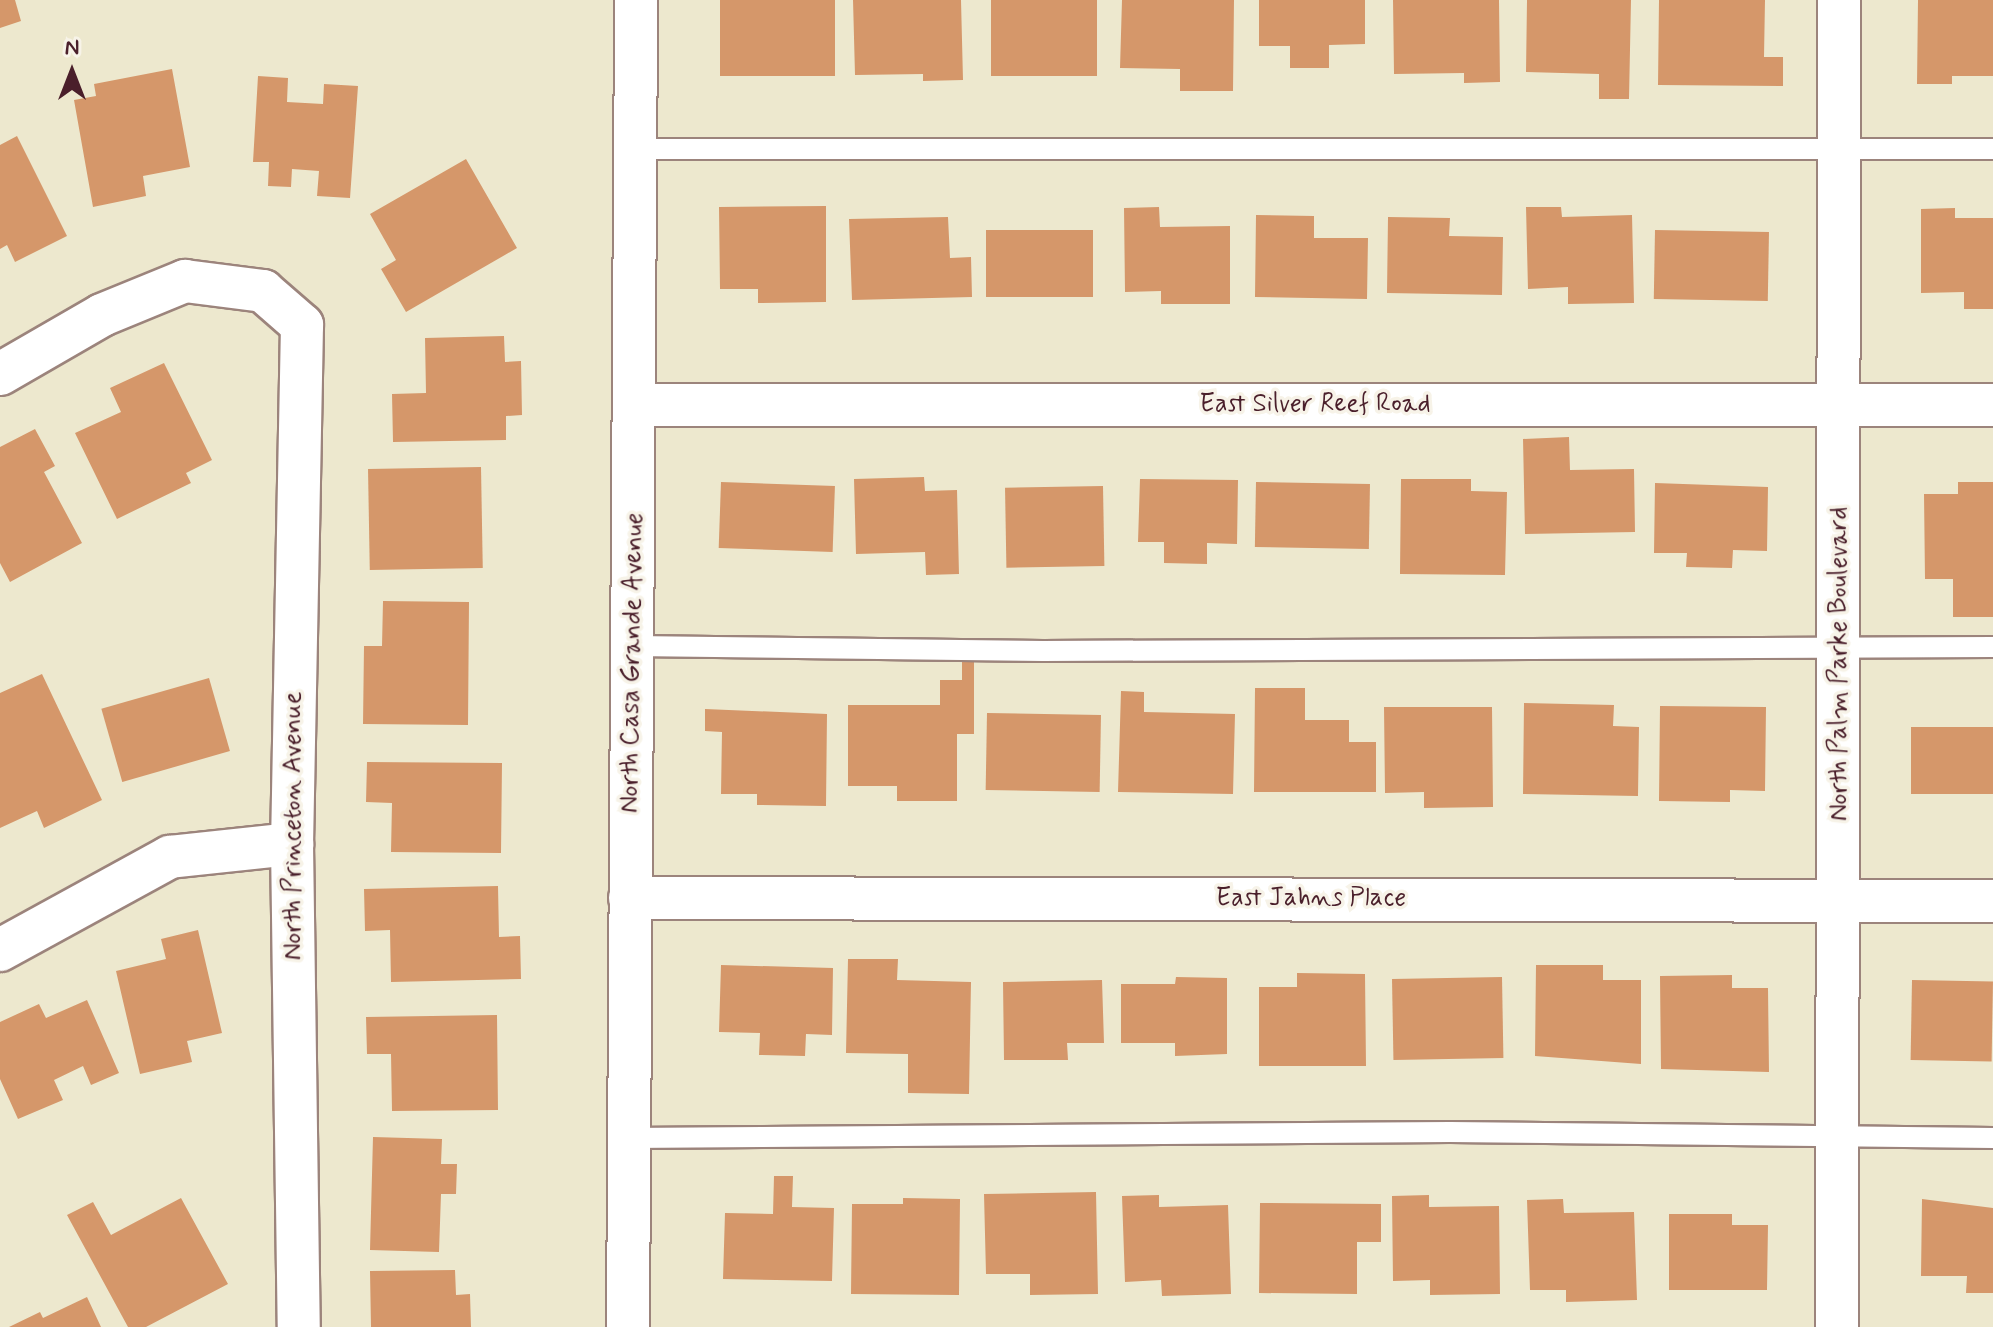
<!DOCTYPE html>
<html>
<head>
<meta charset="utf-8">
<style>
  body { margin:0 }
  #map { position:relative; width:1993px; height:1327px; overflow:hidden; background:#ede8ce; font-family:Mynerve,sans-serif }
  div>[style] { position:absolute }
  .building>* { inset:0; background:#d5976a; transform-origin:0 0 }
  .roads { filter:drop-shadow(2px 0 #9c847c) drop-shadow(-2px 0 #9c847c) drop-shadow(0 2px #9c847c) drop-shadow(0 -2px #9c847c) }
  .service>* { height:20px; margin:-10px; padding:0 10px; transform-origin:10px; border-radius:10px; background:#fff }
  .minor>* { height:42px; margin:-21px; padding:0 21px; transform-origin:21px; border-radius:21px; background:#fff }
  span { translate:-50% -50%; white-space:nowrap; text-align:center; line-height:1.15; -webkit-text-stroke:7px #f7f3e8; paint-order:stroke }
  .street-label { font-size:26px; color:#4a1f2b }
  .north { position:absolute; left:32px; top:32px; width:80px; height:80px; -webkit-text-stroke:6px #f7f3e8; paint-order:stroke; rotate:0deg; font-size:22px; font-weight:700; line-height:32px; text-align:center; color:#4a1f2b }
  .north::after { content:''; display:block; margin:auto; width:28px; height:36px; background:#4a1f2b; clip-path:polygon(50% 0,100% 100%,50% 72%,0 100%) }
</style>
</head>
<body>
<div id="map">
  <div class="building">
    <div style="clip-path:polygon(0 0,15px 0,21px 21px,0 28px)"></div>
    <div style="left:720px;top:0;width:115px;height:76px"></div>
    <div style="clip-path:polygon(853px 0,961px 0,963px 80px,923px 81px,923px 74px,855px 75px)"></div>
    <div style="left:991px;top:0;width:106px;height:76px"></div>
    <div style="clip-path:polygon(1122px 0,1234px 0,1233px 91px,1180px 91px,1180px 69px,1120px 68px)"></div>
    <div style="clip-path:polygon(1259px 0,1365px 0,1365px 44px,1329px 45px,1329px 68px,1290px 68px,1290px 46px,1259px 46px)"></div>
    <div style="clip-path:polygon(1393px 0,1499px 0,1500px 82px,1464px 83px,1464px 73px,1394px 74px)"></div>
    <div style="clip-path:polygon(1527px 0,1631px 0,1629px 99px,1599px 99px,1599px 74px,1526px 72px)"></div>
    <div style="clip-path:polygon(1659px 0,1765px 0,1764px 57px,1783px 57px,1783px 86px,1658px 85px)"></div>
    <div style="clip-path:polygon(1918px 0,1993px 0,1993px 76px,1952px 76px,1952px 84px,1917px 84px)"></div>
    <div style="clip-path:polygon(172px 69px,190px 167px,143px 176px,146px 196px,93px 207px,74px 100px,96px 96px,94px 84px)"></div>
    <div style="clip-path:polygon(258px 76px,288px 78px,287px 102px,323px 104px,324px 84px,358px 86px,350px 198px,317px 196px,319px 171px,292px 169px,291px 187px,268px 186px,269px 162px,253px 162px)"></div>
    <div style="clip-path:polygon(17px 136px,67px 236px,15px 262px,7px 245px,0 249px,0 145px)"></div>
    <div style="clip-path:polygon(466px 159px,517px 248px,406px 312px,381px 269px,396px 260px,370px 214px)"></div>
    <div style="clip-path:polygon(826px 206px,826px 302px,758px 303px,758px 289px,720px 289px,719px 207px)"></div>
    <div style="clip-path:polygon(1159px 207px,1160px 227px,1230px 226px,1230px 304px,1161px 304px,1161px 291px,1125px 292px,1124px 208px)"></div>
    <div style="clip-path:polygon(1526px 207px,1561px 207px,1562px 217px,1632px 215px,1634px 303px,1568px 304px,1568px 287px,1528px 289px)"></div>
    <div style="clip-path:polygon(1955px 208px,1955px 218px,1993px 218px,1993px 309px,1964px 309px,1964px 292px,1921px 293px,1921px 209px)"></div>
    <div style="clip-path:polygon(1256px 215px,1314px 216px,1314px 238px,1368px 238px,1367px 299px,1255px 297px)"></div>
    <div style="clip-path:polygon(948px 217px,950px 258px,971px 257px,972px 297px,852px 300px,849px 219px)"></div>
    <div style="clip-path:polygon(1388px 217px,1450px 218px,1449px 236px,1503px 237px,1502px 295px,1387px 293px)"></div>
    <div style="left:986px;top:230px;width:107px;height:67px"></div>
    <div style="left:1655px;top:230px;width:114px;height:69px;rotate:1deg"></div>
    <div style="clip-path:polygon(504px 336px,505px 362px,521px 361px,522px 415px,506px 416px,506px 440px,393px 442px,392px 394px,426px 393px,425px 338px)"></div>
    <div style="clip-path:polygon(164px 363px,212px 460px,186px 473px,191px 483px,117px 519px,75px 433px,121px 412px,110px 388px)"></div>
    <div style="clip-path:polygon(35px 429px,55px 466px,44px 472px,82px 543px,10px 582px,0 563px,0 447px)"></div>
    <div style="clip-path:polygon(1569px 437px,1570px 470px,1634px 469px,1635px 532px,1525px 534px,1523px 439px)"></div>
    <div style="left:481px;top:467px;width:101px;height:113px;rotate:89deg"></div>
    <div style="clip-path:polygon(924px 477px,925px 491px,957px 490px,959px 574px,926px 575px,925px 552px,856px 554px,854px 479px)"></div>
    <div style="clip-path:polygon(1140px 479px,1238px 480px,1237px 544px,1207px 543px,1207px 564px,1164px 563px,1164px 542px,1138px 542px)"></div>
    <div style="clip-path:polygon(1401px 479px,1471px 479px,1471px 491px,1507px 492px,1505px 575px,1400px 574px)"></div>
    <div style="left:721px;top:482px;width:114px;height:66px;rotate:2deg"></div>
    <div style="left:1256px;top:482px;width:114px;height:65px;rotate:1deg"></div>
    <div style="clip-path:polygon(1958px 482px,1993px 482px,1993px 617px,1953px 617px,1953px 579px,1925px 579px,1924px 494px,1958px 494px)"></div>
    <div style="clip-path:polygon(1655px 483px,1768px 487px,1767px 551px,1733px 550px,1732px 568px,1686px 567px,1687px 553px,1654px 553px)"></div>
    <div style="left:1103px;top:486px;width:80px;height:98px;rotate:89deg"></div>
    <div style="clip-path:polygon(383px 601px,469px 602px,468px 725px,363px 724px,364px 646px,382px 646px)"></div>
    <div style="clip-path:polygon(962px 660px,974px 660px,974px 734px,957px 734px,957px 801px,897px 801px,897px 786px,848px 786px,848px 705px,940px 705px,940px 680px,962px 680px)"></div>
    <div style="clip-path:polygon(42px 674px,102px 800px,44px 828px,37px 811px,0 828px,0 693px)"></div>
    <div style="left:209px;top:678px;width:76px;height:112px;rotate:74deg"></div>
    <div style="clip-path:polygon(1255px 688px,1305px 688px,1305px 720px,1349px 720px,1349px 742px,1376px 742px,1376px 792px,1254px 792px)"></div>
    <div style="clip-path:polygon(1121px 691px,1144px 692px,1144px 712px,1235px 714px,1233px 794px,1118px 792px)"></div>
    <div style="clip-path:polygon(1524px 703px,1614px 705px,1613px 726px,1639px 727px,1638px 796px,1523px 794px)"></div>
    <div style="clip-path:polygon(1660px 706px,1766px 707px,1765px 791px,1730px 790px,1730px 802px,1659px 801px)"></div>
    <div style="clip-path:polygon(1384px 707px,1492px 707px,1493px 807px,1424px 808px,1424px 792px,1385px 793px)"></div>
    <div style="clip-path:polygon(705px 709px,827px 714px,826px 806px,757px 805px,757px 794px,721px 794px,722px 732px,705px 731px)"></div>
    <div style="left:987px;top:713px;width:114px;height:77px;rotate:1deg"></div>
    <div style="left:1993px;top:727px;width:67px;height:82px;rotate:90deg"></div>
    <div style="clip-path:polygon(367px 762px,502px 763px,501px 853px,391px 852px,392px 803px,366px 802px)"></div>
    <div style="clip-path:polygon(498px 886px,499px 937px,520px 936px,521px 979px,391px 982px,390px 930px,365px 931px,364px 889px)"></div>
    <div style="clip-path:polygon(198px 930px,222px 1033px,187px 1041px,192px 1062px,140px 1074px,116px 971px,166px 959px,161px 939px)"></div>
    <div style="clip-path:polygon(848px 959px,898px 959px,897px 980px,971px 982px,969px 1094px,908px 1093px,908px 1054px,846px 1053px)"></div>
    <div style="clip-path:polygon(721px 965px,833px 968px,832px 1035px,806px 1034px,805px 1056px,759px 1055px,760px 1033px,719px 1032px)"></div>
    <div style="clip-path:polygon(1536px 965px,1603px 965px,1603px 980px,1641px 980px,1641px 1064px,1535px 1056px)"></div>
    <div style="clip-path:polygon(1297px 973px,1365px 974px,1366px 1066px,1259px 1066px,1259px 987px,1297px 987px)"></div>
    <div style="clip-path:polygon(1732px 975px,1732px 988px,1768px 988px,1769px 1072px,1661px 1069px,1660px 976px)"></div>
    <div style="clip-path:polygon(1176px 977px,1227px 978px,1227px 1054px,1175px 1056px,1175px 1043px,1121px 1043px,1121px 984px,1175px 984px)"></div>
    <div style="left:1502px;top:977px;width:81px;height:110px;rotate:89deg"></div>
    <div style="clip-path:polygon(1102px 980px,1104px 1043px,1067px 1043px,1068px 1060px,1004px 1060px,1003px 982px)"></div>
    <div style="left:1912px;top:980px;width:81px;height:80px;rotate:1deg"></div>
    <div style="clip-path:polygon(87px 1000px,119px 1073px,91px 1085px,83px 1066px,54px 1080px,63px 1100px,18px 1119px,0 1079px,0 1022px,39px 1004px,46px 1018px)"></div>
    <div style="clip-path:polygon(497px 1015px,498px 1110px,392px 1111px,391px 1054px,367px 1054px,366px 1017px)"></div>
    <div style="clip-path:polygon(373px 1137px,442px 1139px,441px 1164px,457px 1164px,456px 1194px,441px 1194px,439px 1252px,370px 1250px)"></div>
    <div style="clip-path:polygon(774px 1176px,793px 1176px,792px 1207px,834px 1208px,832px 1281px,723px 1279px,725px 1213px,773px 1214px)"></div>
    <div style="clip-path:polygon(1096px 1192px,1098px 1294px,1030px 1295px,1030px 1274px,986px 1274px,984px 1194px)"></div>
    <div style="clip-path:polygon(1159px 1195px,1159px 1207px,1228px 1205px,1231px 1294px,1162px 1296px,1161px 1280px,1125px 1282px,1122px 1196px)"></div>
    <div style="clip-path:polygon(1429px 1195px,1429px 1207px,1499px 1206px,1500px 1294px,1430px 1295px,1430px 1280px,1393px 1281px,1392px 1196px)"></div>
    <div style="clip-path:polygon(181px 1198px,228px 1284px,146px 1327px,128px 1327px,67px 1215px,93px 1202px,111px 1235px)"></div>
    <div style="clip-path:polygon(903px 1198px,960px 1199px,959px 1295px,851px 1294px,852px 1204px,903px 1204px)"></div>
    <div style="clip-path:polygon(1563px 1199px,1564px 1213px,1634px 1212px,1637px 1300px,1566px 1302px,1566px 1290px,1530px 1290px,1527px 1200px)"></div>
    <div style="clip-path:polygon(1922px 1199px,1993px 1208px,1993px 1293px,1966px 1293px,1967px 1276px,1921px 1276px)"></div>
    <div style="clip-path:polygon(1260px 1203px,1381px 1204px,1381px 1242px,1357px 1242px,1357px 1294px,1259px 1293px)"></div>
    <div style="clip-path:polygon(1669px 1214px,1732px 1214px,1732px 1225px,1768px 1225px,1767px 1290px,1669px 1290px)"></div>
    <div style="clip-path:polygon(455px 1270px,456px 1295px,470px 1294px,471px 1327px,371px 1327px,370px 1271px)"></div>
    <div style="clip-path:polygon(87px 1297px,101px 1327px,9px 1327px,40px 1312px,43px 1318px)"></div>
  </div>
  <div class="roads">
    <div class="service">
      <div style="left:636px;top:149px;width:1357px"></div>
      <div style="left:633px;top:646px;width:410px;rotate:0.7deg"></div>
      <div style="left:1043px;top:651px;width:950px;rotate:-0.24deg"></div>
      <div style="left:629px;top:1138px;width:821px;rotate:-0.42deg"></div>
      <div style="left:1450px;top:1132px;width:543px;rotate:0.63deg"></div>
    </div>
    <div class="minor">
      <div style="left:0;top:374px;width:118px;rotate:-30deg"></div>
      <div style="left:102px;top:315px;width:90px;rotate:-22.3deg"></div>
      <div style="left:185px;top:281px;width:79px;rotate:7.3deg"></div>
      <div style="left:263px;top:291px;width:52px;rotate:41.1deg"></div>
      <div style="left:302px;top:325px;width:519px;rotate:91.1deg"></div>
      <div style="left:292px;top:844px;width:483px;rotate:89.2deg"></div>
      <div style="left:636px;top:405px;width:1357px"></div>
      <div style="left:630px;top:898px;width:1363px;rotate:0.13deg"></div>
      <div style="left:0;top:950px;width:194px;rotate:-28.7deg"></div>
      <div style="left:170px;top:857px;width:123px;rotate:-6.1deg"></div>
      <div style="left:628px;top:1327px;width:1327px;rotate:-89.65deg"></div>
      <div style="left:1837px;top:1327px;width:1327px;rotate:-89.91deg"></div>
    </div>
  </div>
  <div class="street-label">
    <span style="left:1315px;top:405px">East Silver Reef Road</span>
    <span style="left:633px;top:663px;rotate:-89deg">North Casa Grande Avenue</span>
    <span style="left:1840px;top:664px;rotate:-90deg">North Palm Parke Boulevard</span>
    <span style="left:294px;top:826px;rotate:-90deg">North Princeton Avenue</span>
    <span style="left:1311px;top:899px">East Jahns Place</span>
  </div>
  <div class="north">N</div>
</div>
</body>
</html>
